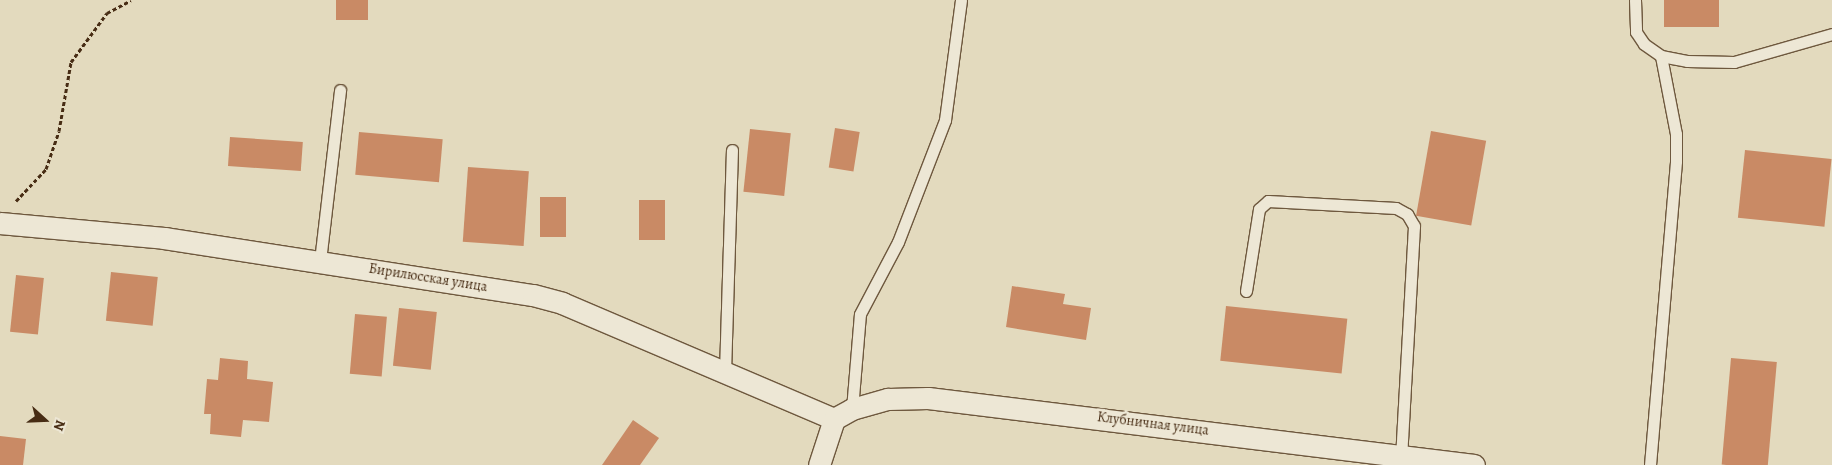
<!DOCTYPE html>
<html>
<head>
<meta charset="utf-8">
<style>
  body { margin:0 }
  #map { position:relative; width:1832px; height:465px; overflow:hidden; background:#e3dabe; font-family:Alegreya,serif }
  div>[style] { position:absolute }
  .building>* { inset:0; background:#c98a65; transform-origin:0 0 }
  .path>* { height:3px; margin-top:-1.5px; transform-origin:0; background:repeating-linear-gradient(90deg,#472c14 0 4px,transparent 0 6.5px) }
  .roads { filter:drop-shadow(1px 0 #6e583e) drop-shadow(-1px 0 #6e583e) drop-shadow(0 1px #6e583e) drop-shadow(0 -1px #6e583e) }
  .service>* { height:11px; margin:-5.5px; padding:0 5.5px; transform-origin:5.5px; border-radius:5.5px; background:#ede7d5 }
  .minor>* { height:21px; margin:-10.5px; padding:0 10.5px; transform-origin:10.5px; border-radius:10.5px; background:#ede7d5 }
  span { translate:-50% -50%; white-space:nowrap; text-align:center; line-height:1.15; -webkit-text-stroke:5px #ede7d5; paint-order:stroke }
  .street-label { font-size:14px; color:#472c14 }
  .north { position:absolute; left:20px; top:395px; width:50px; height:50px; -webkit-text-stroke:4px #ede7d5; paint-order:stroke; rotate:110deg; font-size:14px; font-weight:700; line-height:20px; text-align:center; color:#472c14 }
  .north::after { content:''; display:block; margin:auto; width:18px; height:22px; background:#472c14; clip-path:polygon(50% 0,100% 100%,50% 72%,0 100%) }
</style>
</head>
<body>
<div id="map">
  <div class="building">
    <div style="left:336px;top:0;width:32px;height:20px"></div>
    <div style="left:1664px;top:0;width:55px;height:27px"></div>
    <div style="left:835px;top:128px;width:25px;height:40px;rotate:9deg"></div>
    <div style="left:750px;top:129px;width:41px;height:63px;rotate:6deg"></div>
    <div style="left:1431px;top:131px;width:56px;height:86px;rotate:10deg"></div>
    <div style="left:359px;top:132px;width:84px;height:43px;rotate:5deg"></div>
    <div style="left:230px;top:137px;width:73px;height:29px;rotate:4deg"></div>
    <div style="left:1745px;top:150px;width:87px;height:68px;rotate:6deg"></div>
    <div style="left:468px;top:167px;width:61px;height:75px;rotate:4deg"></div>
    <div style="left:540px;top:197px;width:26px;height:40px"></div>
    <div style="left:639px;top:200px;width:26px;height:40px"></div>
    <div style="left:111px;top:272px;width:47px;height:49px;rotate:6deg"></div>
    <div style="left:16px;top:275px;width:28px;height:57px;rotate:6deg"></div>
    <div style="clip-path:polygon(1012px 286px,1065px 294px,1063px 304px,1091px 308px,1086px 340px,1006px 327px)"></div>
    <div style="left:1226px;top:306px;width:122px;height:55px;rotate:6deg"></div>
    <div style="left:399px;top:308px;width:38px;height:58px;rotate:6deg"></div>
    <div style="left:355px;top:314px;width:32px;height:60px;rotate:5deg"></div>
    <div style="clip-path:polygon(220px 358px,248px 361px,247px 379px,273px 382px,269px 422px,243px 420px,241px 437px,210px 434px,211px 414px,204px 414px,207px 379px,218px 380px)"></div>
    <div style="left:1731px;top:358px;width:46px;height:107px;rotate:5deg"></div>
    <div style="clip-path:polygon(633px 420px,659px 438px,640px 465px,602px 465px)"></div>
    <div style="clip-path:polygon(0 436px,26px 439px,23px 465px,0 465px)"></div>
  </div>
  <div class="path">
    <div style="left:16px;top:201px;width:44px;rotate:-46.8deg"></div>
    <div style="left:46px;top:169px;width:40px;rotate:-71.1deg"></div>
    <div style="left:59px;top:131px;width:70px;rotate:-80.1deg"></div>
    <div style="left:71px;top:62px;width:61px;rotate:-53.7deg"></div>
    <div style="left:107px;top:13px;width:27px;rotate:-28deg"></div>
  </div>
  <div class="roads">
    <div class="service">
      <div style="left:1635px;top:0;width:32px;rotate:88deg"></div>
      <div style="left:1636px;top:32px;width:14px;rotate:56deg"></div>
      <div style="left:1644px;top:44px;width:21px;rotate:35deg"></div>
      <div style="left:1661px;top:56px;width:26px;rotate:11deg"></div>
      <div style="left:1687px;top:61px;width:47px;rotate:1.2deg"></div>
      <div style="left:1734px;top:62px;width:102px;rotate:-15.9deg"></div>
      <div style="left:320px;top:261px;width:172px;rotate:-83.3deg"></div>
      <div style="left:1246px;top:291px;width:83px;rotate:-81deg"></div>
      <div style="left:1259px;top:209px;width:12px;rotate:-42deg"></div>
      <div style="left:1268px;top:201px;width:128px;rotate:3.1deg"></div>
      <div style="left:1396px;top:208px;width:13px;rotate:29deg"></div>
      <div style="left:1407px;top:214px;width:14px;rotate:60deg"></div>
      <div style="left:1414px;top:226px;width:229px;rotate:93.2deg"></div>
      <div style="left:725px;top:372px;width:222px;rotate:-88.2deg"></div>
      <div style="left:852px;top:409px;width:95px;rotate:-85.2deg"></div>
      <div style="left:860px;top:314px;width:81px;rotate:-62.2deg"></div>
      <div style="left:898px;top:242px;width:131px;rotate:-68.9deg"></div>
      <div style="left:945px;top:120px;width:121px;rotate:-82.4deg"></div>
      <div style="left:1650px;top:465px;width:305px;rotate:-85.1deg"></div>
      <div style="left:1676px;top:161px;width:27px;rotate:-90deg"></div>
      <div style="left:1676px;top:134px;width:79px;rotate:-100.9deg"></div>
    </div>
    <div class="minor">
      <div style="left:0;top:223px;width:165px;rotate:5.2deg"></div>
      <div style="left:164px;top:238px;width:373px;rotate:8.8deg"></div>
      <div style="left:533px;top:295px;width:30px;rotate:15deg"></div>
      <div style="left:562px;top:303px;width:296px;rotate:23.1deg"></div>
      <div style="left:834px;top:419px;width:21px;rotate:-29deg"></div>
      <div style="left:852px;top:409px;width:37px;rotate:-16deg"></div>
      <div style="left:888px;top:399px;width:40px;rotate:-1.4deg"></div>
      <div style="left:928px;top:398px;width:550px;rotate:7deg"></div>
      <div style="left:819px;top:465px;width:48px;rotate:-71.9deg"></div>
    </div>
  </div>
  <div class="street-label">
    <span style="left:428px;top:278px;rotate:9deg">Бирилюсская улица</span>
    <span style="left:1153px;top:424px;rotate:7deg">Клубничная улица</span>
  </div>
  <div class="north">N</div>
</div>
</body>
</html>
